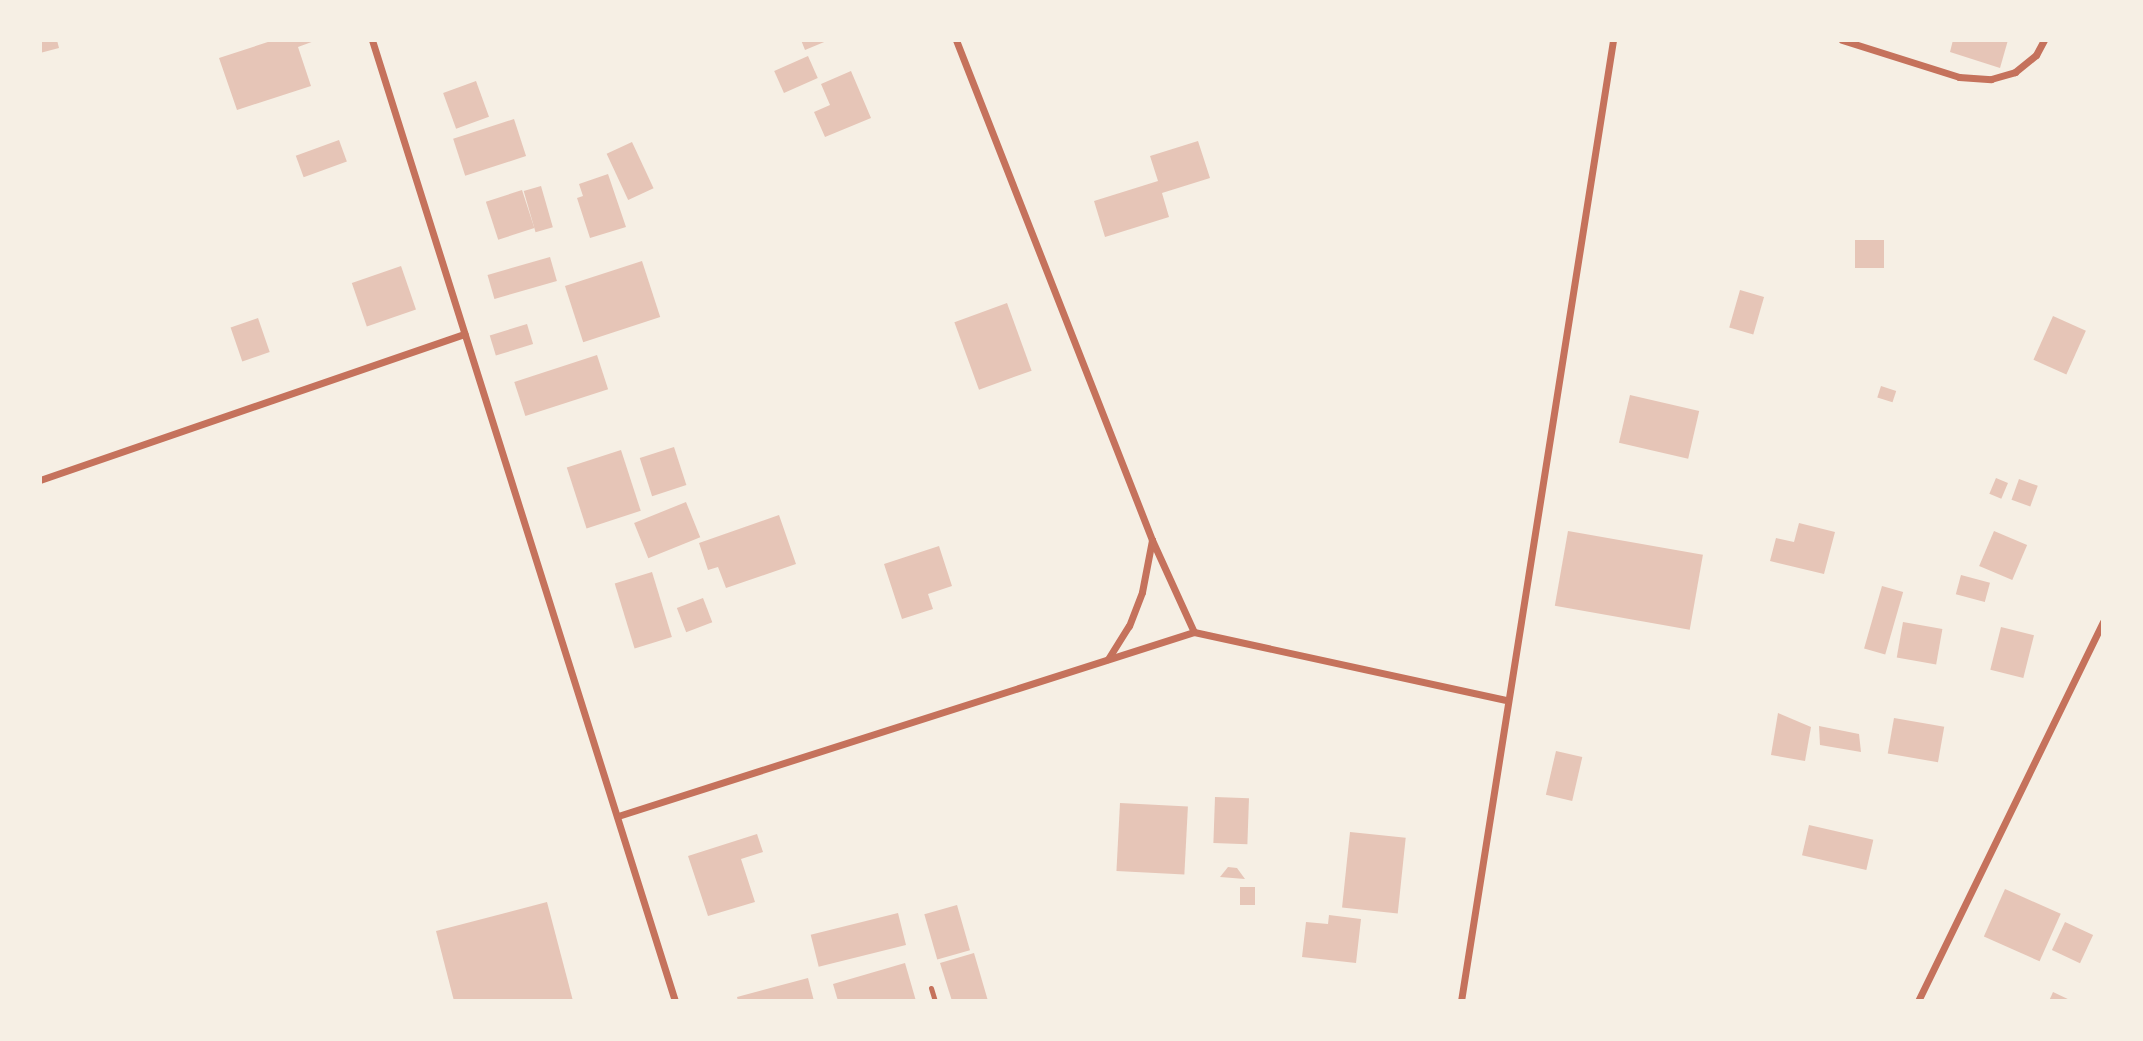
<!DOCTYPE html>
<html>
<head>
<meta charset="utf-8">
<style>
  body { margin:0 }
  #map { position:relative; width:2143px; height:1041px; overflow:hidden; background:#f6efe4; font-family:"Titillium Web",sans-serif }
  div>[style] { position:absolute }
  .building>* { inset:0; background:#e6c5b7; transform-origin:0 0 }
  .service>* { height:5px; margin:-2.5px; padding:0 2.5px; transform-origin:2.5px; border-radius:2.5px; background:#c5725c }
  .minor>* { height:7px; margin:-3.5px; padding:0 3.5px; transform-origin:3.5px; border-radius:3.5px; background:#c5725c }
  span { translate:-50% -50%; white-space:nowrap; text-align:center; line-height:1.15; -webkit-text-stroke:7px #f6efe4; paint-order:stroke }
  .frame { position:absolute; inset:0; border:42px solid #f6efe4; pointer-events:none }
</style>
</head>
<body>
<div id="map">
  <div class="building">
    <div style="clip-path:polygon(40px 40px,57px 40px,59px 48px,40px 53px)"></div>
    <div style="clip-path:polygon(274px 40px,317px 40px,298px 47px,311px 86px,237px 110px,219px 58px)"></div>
    <div style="clip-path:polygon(801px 40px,829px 40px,805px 50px)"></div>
    <div style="clip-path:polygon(1953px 40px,2008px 40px,2000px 68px,1950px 52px)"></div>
    <div style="left:808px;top:56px;width:24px;height:37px;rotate:66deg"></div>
    <div style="clip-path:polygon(851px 71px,871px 118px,825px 137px,814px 112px,830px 105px,821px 84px)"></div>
    <div style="left:476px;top:81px;width:38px;height:35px;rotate:70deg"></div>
    <div style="left:514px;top:119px;width:39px;height:64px;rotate:72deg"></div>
    <div style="left:339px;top:140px;width:23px;height:46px;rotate:70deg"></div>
    <div style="clip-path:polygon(1198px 141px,1210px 178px,1162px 193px,1169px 217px,1105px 237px,1094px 201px,1158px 181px,1150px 156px)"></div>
    <div style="left:632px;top:142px;width:51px;height:28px;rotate:65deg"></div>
    <div style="clip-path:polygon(608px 174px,626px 227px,590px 238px,577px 198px,583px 196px,579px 184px)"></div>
    <div style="left:541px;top:186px;width:43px;height:18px;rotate:74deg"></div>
    <div style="left:522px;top:190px;width:40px;height:38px;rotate:72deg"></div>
    <div style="left:1855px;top:240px;width:29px;height:28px"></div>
    <div style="left:550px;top:257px;width:25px;height:65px;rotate:74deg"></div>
    <div style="left:642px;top:261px;width:59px;height:81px;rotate:72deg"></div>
    <div style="left:401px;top:266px;width:46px;height:52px;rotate:71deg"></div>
    <div style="left:1740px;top:290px;width:25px;height:39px;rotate:16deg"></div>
    <div style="left:1007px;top:303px;width:72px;height:56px;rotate:70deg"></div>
    <div style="left:2053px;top:316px;width:36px;height:48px;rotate:24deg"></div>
    <div style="left:258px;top:318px;width:36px;height:29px;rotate:71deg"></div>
    <div style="left:527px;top:324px;width:21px;height:39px;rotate:73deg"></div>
    <div style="left:597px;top:355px;width:36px;height:87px;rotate:72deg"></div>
    <div style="left:1881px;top:386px;width:16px;height:12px;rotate:18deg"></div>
    <div style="left:1630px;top:395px;width:71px;height:49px;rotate:13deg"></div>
    <div style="left:674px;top:447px;width:40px;height:36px;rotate:72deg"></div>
    <div style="left:621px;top:450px;width:64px;height:57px;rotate:72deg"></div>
    <div style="left:1996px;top:478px;width:13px;height:17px;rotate:23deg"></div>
    <div style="left:2019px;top:479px;width:20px;height:22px;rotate:20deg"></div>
    <div style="left:686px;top:502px;width:38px;height:56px;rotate:68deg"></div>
    <div style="clip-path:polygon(779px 515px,796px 564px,726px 588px,718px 567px,708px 570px,699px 543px)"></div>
    <div style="clip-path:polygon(1799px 523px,1835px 532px,1824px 574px,1770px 561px,1776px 538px,1794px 542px)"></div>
    <div style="left:1568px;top:531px;width:137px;height:76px;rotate:10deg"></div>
    <div style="left:1994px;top:531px;width:36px;height:38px;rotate:23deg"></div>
    <div style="clip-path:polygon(939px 546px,952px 586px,928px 594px,933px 609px,902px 619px,884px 564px)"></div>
    <div style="left:652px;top:572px;width:68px;height:39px;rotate:73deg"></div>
    <div style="left:1961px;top:575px;width:30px;height:20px;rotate:15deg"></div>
    <div style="left:1882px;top:586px;width:22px;height:65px;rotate:16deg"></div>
    <div style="left:703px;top:598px;width:26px;height:28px;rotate:69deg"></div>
    <div style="left:1903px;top:622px;width:40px;height:36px;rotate:10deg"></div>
    <div style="left:2001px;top:627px;width:34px;height:44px;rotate:14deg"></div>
    <div style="clip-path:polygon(1778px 713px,1811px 727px,1805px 761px,1771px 755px)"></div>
    <div style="left:1894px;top:718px;width:51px;height:36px;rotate:10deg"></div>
    <div style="clip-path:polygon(1819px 726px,1859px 734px,1861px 752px,1820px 745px)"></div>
    <div style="left:1556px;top:751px;width:27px;height:45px;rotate:13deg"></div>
    <div style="left:1215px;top:797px;width:34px;height:46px;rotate:2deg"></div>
    <div style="left:1120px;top:803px;width:68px;height:68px;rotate:3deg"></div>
    <div style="left:1809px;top:825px;width:66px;height:31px;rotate:13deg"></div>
    <div style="left:1350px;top:832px;width:56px;height:76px;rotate:6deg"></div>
    <div style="clip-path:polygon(757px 834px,763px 852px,741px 859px,755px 902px,708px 916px,688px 856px)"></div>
    <div style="clip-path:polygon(1228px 867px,1237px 868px,1245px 879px,1220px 877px)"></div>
    <div style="left:1240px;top:887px;width:15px;height:18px"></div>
    <div style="left:2005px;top:889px;width:61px;height:52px;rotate:24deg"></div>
    <div style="clip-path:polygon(547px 902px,573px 1001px,454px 1001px,436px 931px)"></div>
    <div style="left:957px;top:905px;width:47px;height:34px;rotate:74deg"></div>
    <div style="left:898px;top:913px;width:33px;height:90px;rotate:76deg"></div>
    <div style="clip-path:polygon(1329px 915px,1361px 919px,1356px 963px,1302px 957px,1306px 922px,1328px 924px)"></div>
    <div style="left:2065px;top:922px;width:31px;height:31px;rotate:25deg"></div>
    <div style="clip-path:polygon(974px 953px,988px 1001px,952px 1001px,940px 963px)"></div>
    <div style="clip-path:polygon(905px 963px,916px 1001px,838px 1001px,833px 984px)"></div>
    <div style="clip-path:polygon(808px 978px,814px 1001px,738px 1001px,737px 997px)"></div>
    <div style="clip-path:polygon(2053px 992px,2072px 1001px,2049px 1001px)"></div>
  </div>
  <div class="service">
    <div style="left:931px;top:988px;width:14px;rotate:73deg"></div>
  </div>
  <div class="minor">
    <div style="left:372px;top:40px;width:1008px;rotate:72.5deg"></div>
    <div style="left:956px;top:40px;width:537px;rotate:68.59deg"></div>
    <div style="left:1152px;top:540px;width:101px;rotate:65.5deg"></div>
    <div style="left:1842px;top:40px;width:123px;rotate:17.5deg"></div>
    <div style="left:1959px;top:77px;width:32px;rotate:4deg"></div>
    <div style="left:1991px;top:79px;width:25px;rotate:-16deg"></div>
    <div style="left:2015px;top:72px;width:27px;rotate:-39deg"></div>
    <div style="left:2036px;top:55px;width:17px;rotate:-62deg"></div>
    <div style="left:40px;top:480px;width:449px;rotate:-19deg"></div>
    <div style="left:1108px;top:659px;width:39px;rotate:-58deg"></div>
    <div style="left:1129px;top:626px;width:36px;rotate:-69deg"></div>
    <div style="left:1142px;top:592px;width:53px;rotate:-79.1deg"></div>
    <div style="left:618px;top:816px;width:605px;rotate:-17.72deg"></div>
    <div style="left:1194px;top:632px;width:318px;rotate:12.3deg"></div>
    <div style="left:1461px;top:1001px;width:973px;rotate:-81.01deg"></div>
    <div style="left:1918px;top:1001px;width:422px;rotate:-64deg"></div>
  </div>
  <div class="frame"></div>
</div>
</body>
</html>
